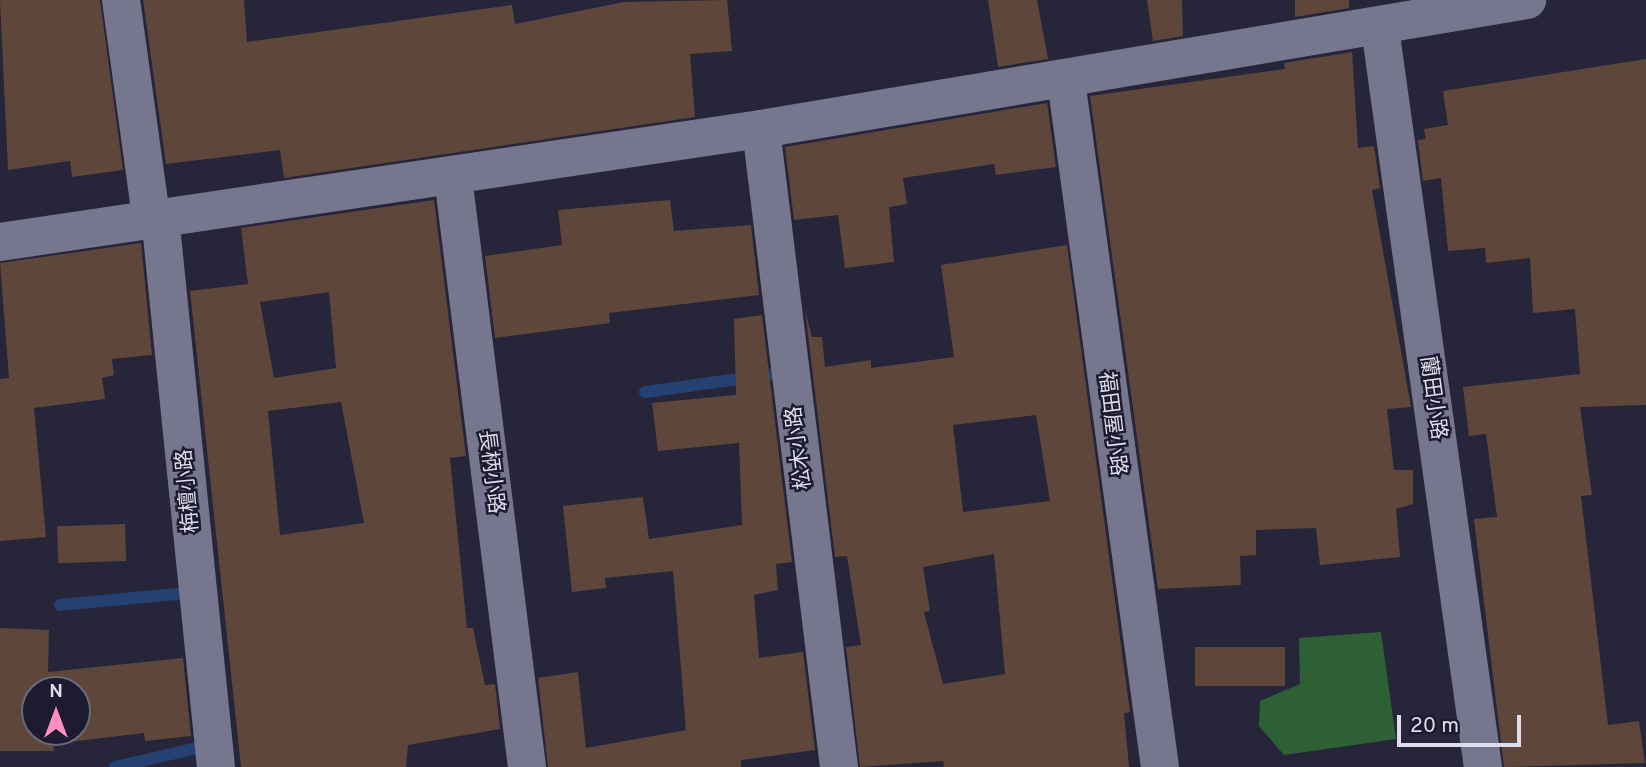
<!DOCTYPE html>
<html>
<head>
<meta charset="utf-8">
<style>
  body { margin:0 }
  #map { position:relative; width:1646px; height:767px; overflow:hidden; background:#27253a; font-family:Overpass,"Noto Sans JP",sans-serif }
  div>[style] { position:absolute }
  .forest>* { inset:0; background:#2d6034 }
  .stream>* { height:12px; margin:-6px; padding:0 6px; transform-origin:6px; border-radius:6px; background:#244171 }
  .building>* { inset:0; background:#5e463a; transform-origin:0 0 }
  .minor>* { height:38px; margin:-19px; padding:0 19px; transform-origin:19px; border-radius:19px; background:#77768f }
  span { translate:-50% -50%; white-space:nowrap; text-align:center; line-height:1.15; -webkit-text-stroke:5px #1d1b2f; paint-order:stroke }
  .street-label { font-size:21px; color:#dfdeec }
  .north { position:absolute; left:21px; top:676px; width:70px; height:70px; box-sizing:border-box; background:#1d1b2f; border:2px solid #6b697b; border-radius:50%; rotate:0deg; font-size:19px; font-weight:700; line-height:28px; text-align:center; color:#dfdeec }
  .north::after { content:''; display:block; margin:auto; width:24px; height:32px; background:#fb8fc4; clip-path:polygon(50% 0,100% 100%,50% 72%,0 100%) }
  .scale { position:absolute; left:1397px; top:715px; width:124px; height:32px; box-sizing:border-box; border:4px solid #dfdeec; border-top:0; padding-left:9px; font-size:21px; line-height:24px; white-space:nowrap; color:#dfdeec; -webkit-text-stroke:5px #1d1b2f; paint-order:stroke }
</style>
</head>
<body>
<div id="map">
  <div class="forest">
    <div style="clip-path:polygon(1381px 632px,1396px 739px,1284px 755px,1259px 726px,1260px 701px,1300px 684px,1299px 638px)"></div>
  </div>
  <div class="stream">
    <div style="left:645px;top:392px;width:130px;rotate:-7.9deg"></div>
    <div style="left:60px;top:605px;width:127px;rotate:-5.4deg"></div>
    <div style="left:115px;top:767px;width:84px;rotate:-13deg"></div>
  </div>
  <div class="building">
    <div style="clip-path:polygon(0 0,100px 0,123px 170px,72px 177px,70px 161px,8px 170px)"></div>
    <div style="clip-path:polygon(143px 0,244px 0,247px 42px,512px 5px,515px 24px,624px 2px,727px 0,732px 51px,690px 54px,695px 117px,284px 178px,280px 150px,166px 164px)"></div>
    <div style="clip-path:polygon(988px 0,1037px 0,1048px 59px,998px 67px)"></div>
    <div style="clip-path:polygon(1147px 0,1182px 0,1183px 36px,1153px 41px)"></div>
    <div style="clip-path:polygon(1295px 0,1349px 0,1349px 8px,1295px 17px)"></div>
    <div style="clip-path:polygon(1352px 52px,1358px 148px,1374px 146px,1380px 188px,1372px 190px,1411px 407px,1387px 409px,1394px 470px,1413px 470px,1413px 504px,1396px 509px,1400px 557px,1320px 565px,1316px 528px,1256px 530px,1256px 555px,1240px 556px,1241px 585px,1158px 589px,1090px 96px,1285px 69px,1284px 63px)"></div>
    <div style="clip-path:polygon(1646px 59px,1646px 405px,1580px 407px,1592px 495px,1581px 496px,1608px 725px,1639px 721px,1645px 763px,1504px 767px,1474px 519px,1497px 517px,1486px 434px,1469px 436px,1463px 387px,1580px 374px,1575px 309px,1533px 313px,1530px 258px,1486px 263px,1485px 248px,1448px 251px,1441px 178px,1423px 181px,1418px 140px,1426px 139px,1424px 129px,1448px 125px,1443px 91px)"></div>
    <div style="clip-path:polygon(1047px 103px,1056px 167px,996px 175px,994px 164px,903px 178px,907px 204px,889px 207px,894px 262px,845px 268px,838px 215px,794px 220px,785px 147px)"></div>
    <div style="clip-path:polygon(evenodd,434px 200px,466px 456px,450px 458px,467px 628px,473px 628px,485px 685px,495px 684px,500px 729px,408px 745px,406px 767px,241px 767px,190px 291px,248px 284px,241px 228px,434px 200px,329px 292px,336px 368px,274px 378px,260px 302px,329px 292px,434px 200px,341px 402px,364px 523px,280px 535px,268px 411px,341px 402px)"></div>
    <div style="clip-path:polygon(670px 200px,674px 231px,751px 225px,759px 295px,609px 313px,610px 323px,495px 338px,485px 256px,562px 245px,558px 210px)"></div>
    <div style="clip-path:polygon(141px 243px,152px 355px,112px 359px,114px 375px,102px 378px,105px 399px,34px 408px,46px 537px,0 541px,0 379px,9px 378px,0 263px)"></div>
    <div style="clip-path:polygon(evenodd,1067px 245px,1130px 712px,1124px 713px,1129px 767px,944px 767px,943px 761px,860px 767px,846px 647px,861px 645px,847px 556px,835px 557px,805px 310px,812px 337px,822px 337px,825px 367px,871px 360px,871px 368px,954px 357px,941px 265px,1067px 245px,1036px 415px,1050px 501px,963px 512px,953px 425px,1036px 415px,1067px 245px,994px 554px,1005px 674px,943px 684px,924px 612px,930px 611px,923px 567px,994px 554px)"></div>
    <div style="clip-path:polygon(762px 315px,792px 562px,776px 564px,778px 590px,754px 595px,759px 658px,803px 652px,815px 750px,741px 760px,741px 767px,548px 767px,538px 678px,578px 672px,586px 748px,686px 730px,673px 571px,605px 578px,606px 588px,572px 592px,563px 506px,643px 497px,649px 539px,742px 525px,739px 443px,658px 451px,652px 403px,736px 395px,734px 319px)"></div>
    <div style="left:125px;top:524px;width:37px;height:68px;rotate:88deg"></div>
    <div style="clip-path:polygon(evenodd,0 628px,49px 630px,48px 672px,183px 658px,191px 736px,145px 741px,144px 733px,53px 744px,54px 751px,0 751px,0 628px,35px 690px,77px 690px,77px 732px,35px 732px,35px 690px)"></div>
    <div style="left:1285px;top:647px;width:39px;height:90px;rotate:90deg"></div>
  </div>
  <div class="minor">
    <div style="left:121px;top:0;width:218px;rotate:82.1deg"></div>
    <div style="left:1380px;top:28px;width:746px;rotate:82.07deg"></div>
    <div style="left:1066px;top:80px;width:693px;rotate:82.21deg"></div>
    <div style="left:761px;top:129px;width:643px;rotate:83.03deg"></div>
    <div style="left:453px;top:177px;width:595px;rotate:82.85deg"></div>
    <div style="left:160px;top:216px;width:554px;rotate:84.2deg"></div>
    <div style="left:0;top:242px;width:769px;rotate:-8.45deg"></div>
    <div style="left:761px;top:129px;width:777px;rotate:-9.56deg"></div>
  </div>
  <div class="street-label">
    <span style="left:1432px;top:398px;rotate:82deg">蘭田小路</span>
    <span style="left:1111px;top:424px;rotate:83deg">福田屋小路</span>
    <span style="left:800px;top:448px;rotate:-97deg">松木小路</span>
    <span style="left:490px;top:472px;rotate:83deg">長柄小路</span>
    <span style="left:189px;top:491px;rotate:-95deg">栴檀小路</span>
  </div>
  <div class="north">N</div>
  <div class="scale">20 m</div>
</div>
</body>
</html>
